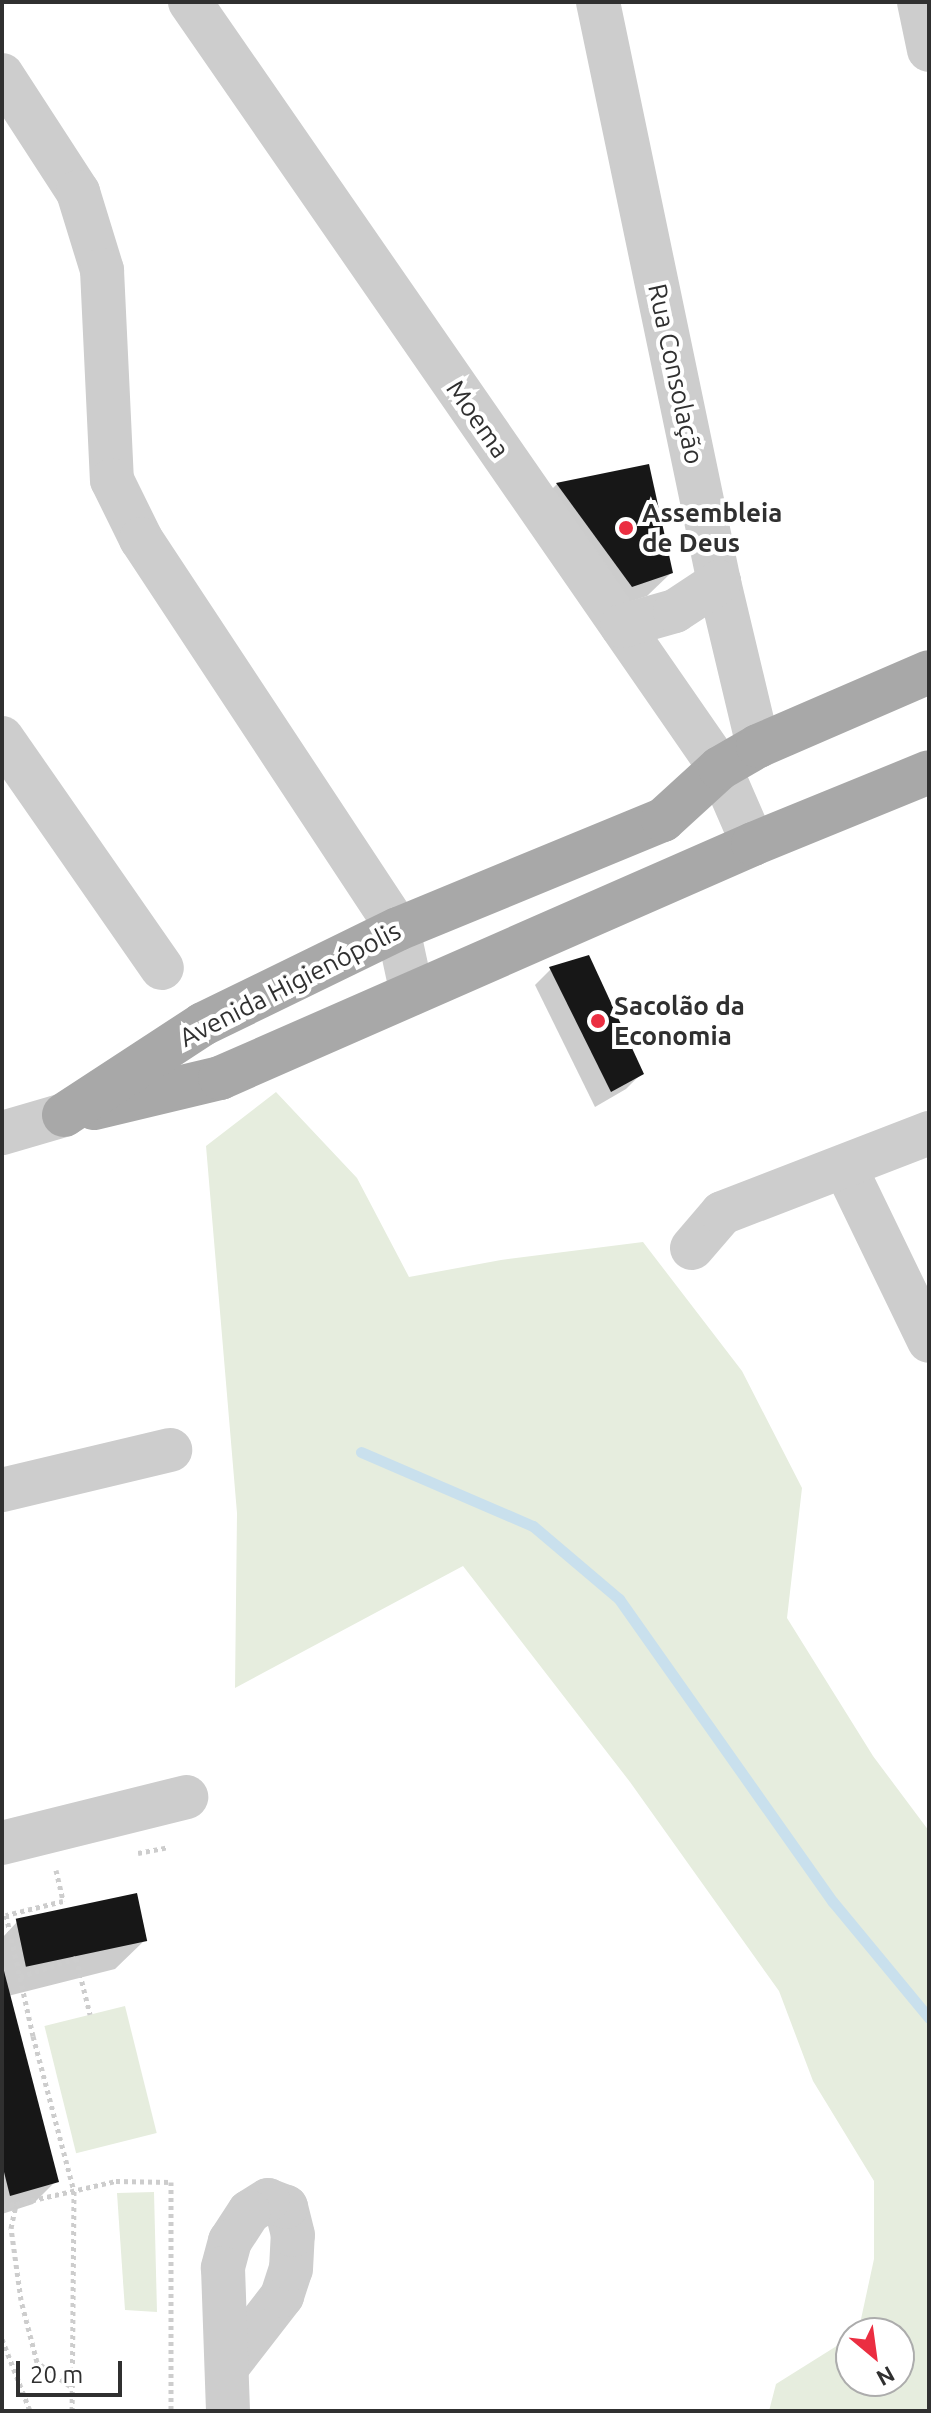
<!DOCTYPE html>
<html>
<head>
<meta charset="utf-8">
<style>
  body { margin:0 }
  #map { position:relative; width:931px; height:2413px; overflow:hidden; background:#fff; font-family:Ubuntu,sans-serif }
  div>[style] { position:absolute }
  .green>* { inset:0; background:#e6edde; transform-origin:0 0 }
  .shadow>* { inset:0; background:#0003 }
  .stream>* { height:11px; margin:-5.5px; padding:0 5.5px; transform-origin:5.5px; border-radius:5.5px; background:#c9e0ed }
  .building>* { inset:0; background:#171717; transform-origin:0 0 }
  .path>* { height:5px; margin-top:-2.5px; transform-origin:0; background:repeating-linear-gradient(90deg,#cdcdcd 0 4px,transparent 0 8px) }
  .minor>* { height:44px; margin:-22px; padding:0 22px; transform-origin:22px; border-radius:22px; background:#cdcdcd }
  .major>* { height:44px; margin:-22px; padding:0 22px; transform-origin:22px; border-radius:22px; background:#a8a8a8 }
  .dots>* { width:22px; height:22px; translate:-50% -50%; box-sizing:border-box; border:4px solid #fff; border-radius:50% }
  span { translate:-50% -50%; white-space:nowrap; text-align:center; line-height:1.15; -webkit-text-stroke:8px #fff; paint-order:stroke }
  .street-label { font-size:26px; color:#303030 }
  .poi-label { font-size:26px; color:#303030; font-weight:700 }
  .left { translate:0 -50%; text-align:left }
  .frame { position:absolute; inset:0; border:4px solid #303030; pointer-events:none }
  .north { position:absolute; left:835px; top:2317px; width:80px; height:80px; box-sizing:border-box; background:#fff; border:2px solid #acacac; border-radius:50%; rotate:151deg; font-size:22px; font-weight:700; line-height:32px; text-align:center; color:#303030 }
  .north::after { content:''; display:block; margin:auto; width:28px; height:36px; background:#eb2e41; clip-path:polygon(50% 0,100% 100%,50% 72%,0 100%) }
  .scale { position:absolute; left:16px; top:2361px; width:106px; height:36px; box-sizing:border-box; border:4px solid #303030; border-top:0; padding-left:10px; font-size:24px; line-height:28px; white-space:nowrap; color:#303030; -webkit-text-stroke:6px #fff; paint-order:stroke }
</style>
</head>
<body>
<div id="map">
  <div class="green">
    <div style="clip-path:polygon(276px 1092px,357px 1178px,409px 1277px,501px 1260px,643px 1242px,742px 1371px,802px 1488px,787px 1618px,873px 1756px,929px 1831px,929px 2411px,769px 2411px,776px 2384px,851px 2337px,851px 2381px,899px 2381px,899px 2333px,858px 2333px,874px 2259px,874px 2181px,813px 2081px,779px 1991px,630px 1782px,463px 1566px,235px 1688px,237px 1513px,206px 1146px)"></div>
    <div style="left:125px;top:2006px;width:131px;height:83px;rotate:76deg"></div>
    <div style="clip-path:polygon(154px 2192px,157px 2312px,125px 2310px,117px 2193px)"></div>
  </div>
  <div class="shadow">
    <div style="clip-path:polygon(647px 466px,671px 573px,647px 596px,608px 609px,534px 507px,557px 484px)"></div>
    <div style="clip-path:polygon(551px 969px,642px 1073px,626px 1089px,595px 1107px,535px 985px)"></div>
    <div style="clip-path:polygon(17px 1922px,145px 1940px,115px 1969px,8px 1996px,56px 2181px,33px 2204px,2px 2214px,2px 1938px)"></div>
  </div>
  <div class="stream">
    <div style="left:361px;top:1452px;width:187px;rotate:23.3deg"></div>
    <div style="left:533px;top:1526px;width:113px;rotate:40.3deg"></div>
    <div style="left:619px;top:1599px;width:371px;rotate:54.8deg"></div>
    <div style="left:833px;top:1902px;width:151px;rotate:50.4deg"></div>
  </div>
  <div class="building">
    <div style="clip-path:polygon(649px 464px,673px 573px,632px 587px,556px 483px)"></div>
    <div style="clip-path:polygon(589px 955px,644px 1074px,611px 1092px,549px 967px)"></div>
    <div style="left:137px;top:1893px;width:49px;height:124px;rotate:78deg"></div>
    <div style="clip-path:polygon(3px 1967px,59px 2182px,10px 2196px,2px 2164px)"></div>
  </div>
  <div class="path">
    <div style="left:138px;top:1853px;width:31px;rotate:-11deg"></div>
    <div style="left:56px;top:1870px;width:32px;rotate:77deg"></div>
    <div style="left:63px;top:1901px;width:59px;rotate:166.2deg"></div>
    <div style="left:6px;top:1915px;width:124px;rotate:77.4deg"></div>
    <div style="left:33px;top:2036px;width:160px;rotate:75.2deg"></div>
    <div style="left:74px;top:2191px;width:220px;rotate:90.5deg"></div>
    <div style="left:20px;top:1977px;width:59px;rotate:-18.7deg"></div>
    <div style="left:76px;top:1958px;width:58px;rotate:76deg"></div>
    <div style="left:2px;top:2206px;width:14px;rotate:-8deg"></div>
    <div style="left:2px;top:2339px;width:77px;rotate:68.7deg"></div>
    <div style="left:70px;top:2386px;width:41px;rotate:-144deg"></div>
    <div style="left:37px;top:2362px;width:64px;rotate:-104.5deg"></div>
    <div style="left:21px;top:2300px;width:73px;rotate:-97.9deg"></div>
    <div style="left:11px;top:2228px;width:25px;rotate:-78deg"></div>
    <div style="left:16px;top:2204px;width:103px;rotate:-13deg"></div>
    <div style="left:116px;top:2181px;width:55px;rotate:1deg"></div>
    <div style="left:171px;top:2182px;width:229px;rotate:90deg"></div>
  </div>
  <div class="minor">
    <div style="left:190px;top:2px;width:931px;rotate:55.32deg"></div>
    <div style="left:720px;top:768px;width:83px;rotate:66.5deg"></div>
    <div style="left:598px;top:2px;width:592px;rotate:78.22deg"></div>
    <div style="left:719px;top:582px;width:169px;rotate:76.6deg"></div>
    <div style="left:919px;top:2px;width:49px;rotate:78.2deg"></div>
    <div style="left:2px;top:75px;width:140px;rotate:57deg"></div>
    <div style="left:78px;top:192px;width:82px;rotate:72.9deg"></div>
    <div style="left:102px;top:270px;width:210px;rotate:87.3deg"></div>
    <div style="left:112px;top:480px;width:66px;rotate:63.8deg"></div>
    <div style="left:141px;top:539px;width:467px;rotate:56.6deg"></div>
    <div style="left:398px;top:929px;width:66px;rotate:77.8deg"></div>
    <div style="left:622px;top:626px;width:55px;rotate:-15.8deg"></div>
    <div style="left:675px;top:611px;width:53px;rotate:-33.4deg"></div>
    <div style="left:2px;top:738px;width:280px;rotate:55.2deg"></div>
    <div style="left:2px;top:1133px;width:65px;rotate:-16.2deg"></div>
    <div style="left:845px;top:1167px;width:193px;rotate:64.2deg"></div>
    <div style="left:692px;top:1248px;width:46px;rotate:-49.4deg"></div>
    <div style="left:722px;top:1213px;width:222px;rotate:-21.1deg"></div>
    <div style="left:2px;top:1490px;width:173px;rotate:-13.4deg"></div>
    <div style="left:2px;top:1843px;width:190px;rotate:-14deg"></div>
    <div style="left:227px;top:2367px;width:90px;rotate:-52.2deg"></div>
    <div style="left:282px;top:2296px;width:28px;rotate:-72deg"></div>
    <div style="left:291px;top:2269px;width:34px;rotate:-87deg"></div>
    <div style="left:293px;top:2235px;width:29px;rotate:-104deg"></div>
    <div style="left:286px;top:2207px;width:19px;rotate:-159deg"></div>
    <div style="left:268px;top:2200px;width:22px;rotate:148deg"></div>
    <div style="left:249px;top:2212px;width:35px;rotate:123deg"></div>
    <div style="left:230px;top:2241px;width:28px;rotate:105deg"></div>
    <div style="left:223px;top:2268px;width:143px;rotate:88deg"></div>
  </div>
  <div class="major">
    <div style="left:94px;top:1108px;width:130px;rotate:-13.4deg"></div>
    <div style="left:220px;top:1078px;width:582px;rotate:-23.7deg"></div>
    <div style="left:753px;top:844px;width:190px;rotate:-22.2deg"></div>
    <div style="left:64px;top:1115px;width:166px;rotate:-33.2deg"></div>
    <div style="left:203px;top:1024px;width:217px;rotate:-26deg"></div>
    <div style="left:398px;top:929px;width:287px;rotate:-22.4deg"></div>
    <div style="left:663px;top:820px;width:77px;rotate:-42.4deg"></div>
    <div style="left:720px;top:768px;width:44px;rotate:-30.1deg"></div>
    <div style="left:758px;top:746px;width:186px;rotate:-23.4deg"></div>
  </div>
  <div class="dots">
    <div style="left:626px;top:528px;background:#eb2e41"></div>
    <div style="left:598px;top:1021px;background:#eb2e41"></div>
  </div>
  <div class="street-label">
    <span style="left:676px;top:374px;rotate:78deg">Rua Consolação</span>
    <span style="left:478px;top:419px;rotate:55deg">Moema</span>
    <span style="left:290px;top:984px;rotate:-27deg">Avenida Higienópolis</span>
  </div>
  <div class="poi-label">
    <span class="left" style="left:642px;top:528px">Assembleia<br>de Deus</span>
    <span class="left" style="left:614px;top:1021px">Sacolão da<br>Economia</span>
  </div>
  <div class="frame"></div>
  <div class="north">N</div>
  <div class="scale">20 m</div>
</div>
</body>
</html>
